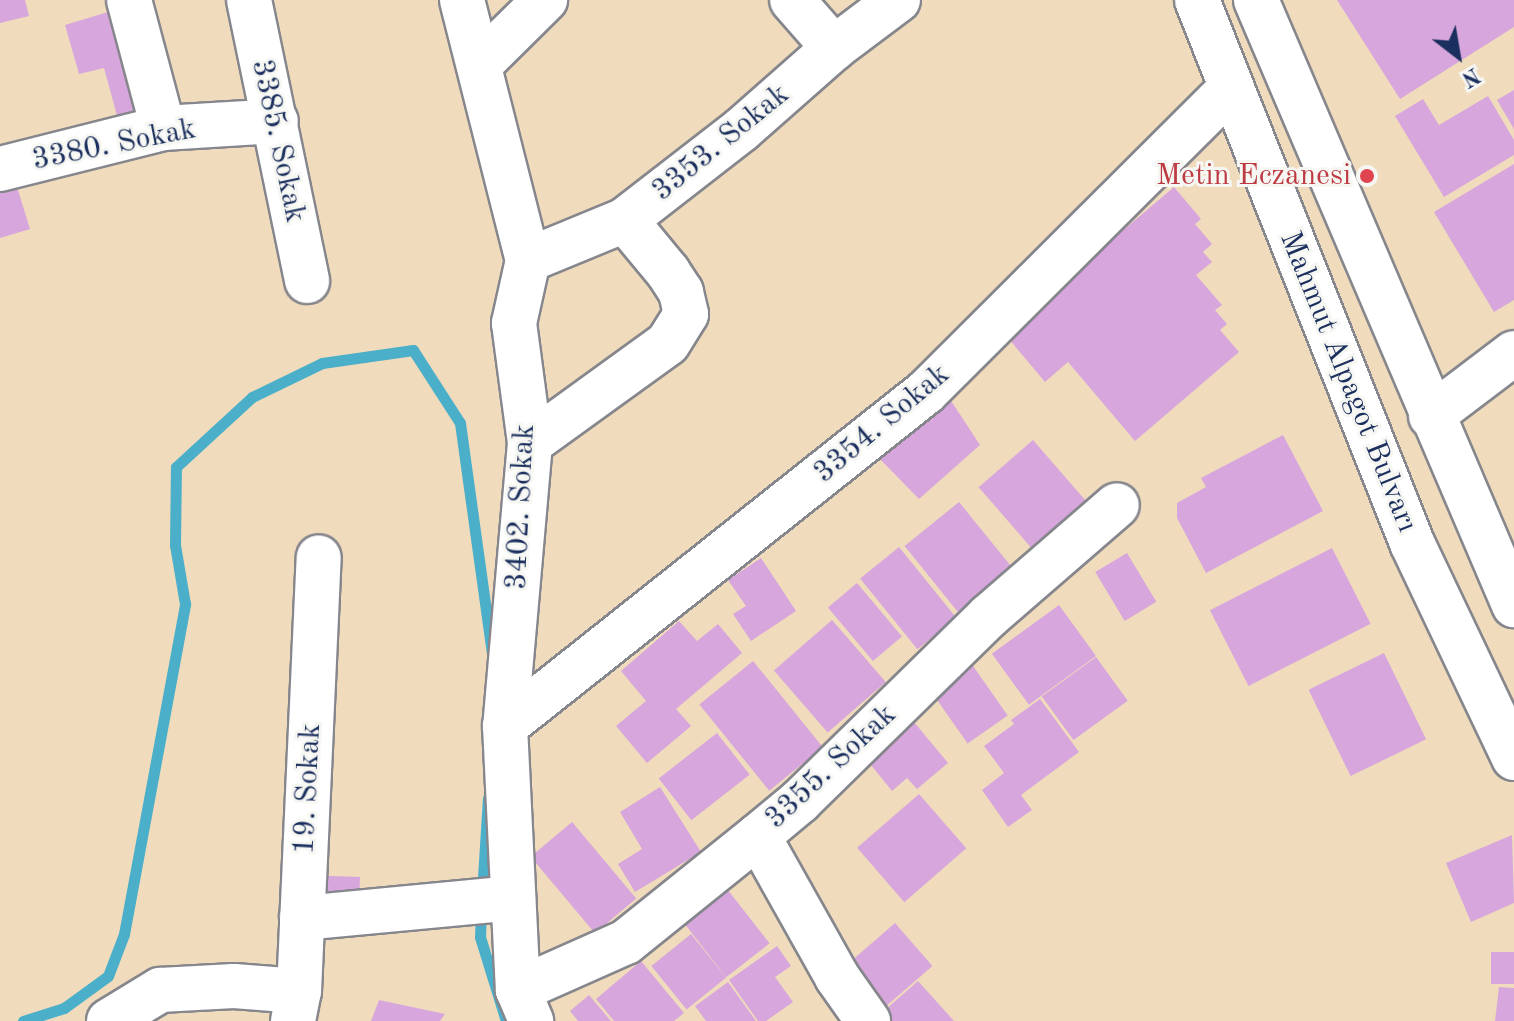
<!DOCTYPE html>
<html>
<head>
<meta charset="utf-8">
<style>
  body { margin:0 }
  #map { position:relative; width:1514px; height:1021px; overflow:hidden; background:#f0dcbc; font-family:"Old Standard TT",serif }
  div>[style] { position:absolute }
  .stream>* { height:11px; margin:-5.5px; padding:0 5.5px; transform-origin:5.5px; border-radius:5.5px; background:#4bafca }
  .building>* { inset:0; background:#d7a6dd; transform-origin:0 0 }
  .roads { filter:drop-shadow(2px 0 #86868d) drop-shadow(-2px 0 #86868d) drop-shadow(0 2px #86868d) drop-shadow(0 -2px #86868d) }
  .street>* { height:44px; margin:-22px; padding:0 22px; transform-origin:22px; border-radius:22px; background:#fff }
  .secondary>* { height:44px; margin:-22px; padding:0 22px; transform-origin:22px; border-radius:22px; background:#fff }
  .dots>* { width:22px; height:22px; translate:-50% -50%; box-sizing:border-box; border:4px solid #f6f6f2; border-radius:50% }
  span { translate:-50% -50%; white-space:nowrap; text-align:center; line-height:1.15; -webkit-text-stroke:6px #f6f6f2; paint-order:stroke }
  .street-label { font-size:30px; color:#1b2f5e }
  .health-label { font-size:30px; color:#be3a42 }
  .right { translate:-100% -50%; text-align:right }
  .north { position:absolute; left:1418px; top:16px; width:80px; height:80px; -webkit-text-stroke:6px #f6f6f2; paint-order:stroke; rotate:149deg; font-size:22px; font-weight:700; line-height:32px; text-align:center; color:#1b2f5e }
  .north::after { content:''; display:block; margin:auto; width:28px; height:36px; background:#1b2f5e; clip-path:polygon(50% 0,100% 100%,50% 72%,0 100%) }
</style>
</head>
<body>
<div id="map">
  <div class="stream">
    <div style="left:482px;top:893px;width:95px;rotate:-86.4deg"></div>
    <div style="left:481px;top:910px;width:27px;rotate:92deg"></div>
    <div style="left:480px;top:937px;width:88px;rotate:72.8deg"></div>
    <div style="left:23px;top:1021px;width:43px;rotate:-17.6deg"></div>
    <div style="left:64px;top:1008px;width:54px;rotate:-36deg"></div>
    <div style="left:108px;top:976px;width:45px;rotate:-69.1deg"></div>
    <div style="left:124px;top:934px;width:336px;rotate:-79.5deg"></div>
    <div style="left:185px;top:604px;width:60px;rotate:-99.6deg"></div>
    <div style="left:175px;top:545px;width:78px;rotate:-89.3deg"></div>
    <div style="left:176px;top:467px;width:103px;rotate:-42.6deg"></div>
    <div style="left:252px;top:397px;width:78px;rotate:-25.9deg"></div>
    <div style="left:322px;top:363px;width:92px;rotate:-8.1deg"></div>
    <div style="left:413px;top:350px;width:87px;rotate:57.2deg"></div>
    <div style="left:460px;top:423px;width:232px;rotate:82.1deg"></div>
  </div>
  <div class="building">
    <div style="clip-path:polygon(0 0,25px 0,29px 16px,0 23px)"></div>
    <div style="clip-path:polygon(1337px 0,1514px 0,1514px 27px,1400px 99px)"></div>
    <div style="clip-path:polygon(118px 9px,147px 115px,119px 123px,104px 68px,79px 74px,65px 25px)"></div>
    <div style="clip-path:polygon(1514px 90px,1514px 129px,1497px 100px)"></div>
    <div style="clip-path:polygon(1488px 96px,1514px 140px,1514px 155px,1444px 197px,1395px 116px,1423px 99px,1439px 125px)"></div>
    <div style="clip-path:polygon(1514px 164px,1514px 300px,1494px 312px,1434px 212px)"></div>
    <div style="clip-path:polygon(13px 174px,30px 229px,0 238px,0 178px)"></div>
    <div style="clip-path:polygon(1174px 187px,1201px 219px,1195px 224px,1212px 244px,1203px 252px,1212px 262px,1196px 275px,1222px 305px,1215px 310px,1227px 324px,1220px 330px,1239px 352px,1135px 441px,1068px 362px,1045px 382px,1003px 332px)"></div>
    <div style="clip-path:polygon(944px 390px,980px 445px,919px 499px,873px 452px)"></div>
    <div style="clip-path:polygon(1283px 435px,1323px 511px,1206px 573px,1177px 518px,1177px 503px,1206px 487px,1201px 478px)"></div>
    <div style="left:1033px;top:440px;width:83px;height:72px;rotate:49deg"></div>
    <div style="left:959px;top:502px;width:86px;height:70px;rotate:51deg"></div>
    <div style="left:899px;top:547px;width:91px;height:50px;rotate:51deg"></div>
    <div style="left:1332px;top:548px;width:85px;height:137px;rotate:63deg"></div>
    <div style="left:1127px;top:553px;width:57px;height:37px;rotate:59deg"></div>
    <div style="clip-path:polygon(761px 558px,796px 611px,751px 641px,733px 614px,746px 606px,728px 580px)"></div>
    <div style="left:857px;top:583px;width:70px;height:38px;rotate:50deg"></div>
    <div style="left:1059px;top:605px;width:63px;height:83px;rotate:54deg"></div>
    <div style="left:832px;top:620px;width:82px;height:77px;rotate:49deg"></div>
    <div style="clip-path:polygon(679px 621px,697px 641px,718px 624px,742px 653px,676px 709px,691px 726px,647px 763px,616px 726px,646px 701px,621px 671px)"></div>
    <div style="left:1384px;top:653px;width:96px;height:84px;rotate:64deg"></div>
    <div style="left:1096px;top:657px;width:54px;height:67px;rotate:54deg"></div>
    <div style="left:753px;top:661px;width:111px;height:69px;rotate:51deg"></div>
    <div style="left:971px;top:663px;width:64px;height:49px;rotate:55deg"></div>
    <div style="clip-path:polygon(1040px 699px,1079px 752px,1021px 795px,1032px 810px,1008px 827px,982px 790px,1004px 773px,984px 746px,1014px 724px,1011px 720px)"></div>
    <div style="clip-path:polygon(909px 716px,948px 763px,917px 789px,907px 778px,892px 791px,862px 754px)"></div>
    <div style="left:717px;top:733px;width:53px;height:74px;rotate:52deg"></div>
    <div style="clip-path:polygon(660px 787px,701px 852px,635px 892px,618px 864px,642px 849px,620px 812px)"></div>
    <div style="left:919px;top:794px;width:72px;height:82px;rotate:49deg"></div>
    <div style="left:572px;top:822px;width:100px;height:54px;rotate:50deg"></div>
    <div style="clip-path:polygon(1512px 835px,1514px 903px,1471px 922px,1446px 863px)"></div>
    <div style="left:360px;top:877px;width:34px;height:50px;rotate:92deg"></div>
    <div style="left:724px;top:885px;width:74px;height:55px;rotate:52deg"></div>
    <div style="left:895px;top:923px;width:57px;height:77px;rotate:49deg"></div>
    <div style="left:691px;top:934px;width:56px;height:51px;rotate:51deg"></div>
    <div style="clip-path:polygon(777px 946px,791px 966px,775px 977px,793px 1002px,766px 1021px,758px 1021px,729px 980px)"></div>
    <div style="left:1491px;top:952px;width:23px;height:32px"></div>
    <div style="clip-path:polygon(641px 961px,684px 1013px,674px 1021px,614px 1021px,596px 999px)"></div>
    <div style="clip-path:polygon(918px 981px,954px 1021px,881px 1021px,877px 1017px)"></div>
    <div style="clip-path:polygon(728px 982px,756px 1021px,706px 1021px,695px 1006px)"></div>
    <div style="clip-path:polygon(1499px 987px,1514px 988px,1514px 1021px,1495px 1021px)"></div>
    <div style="clip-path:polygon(589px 995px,611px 1021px,578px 1021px,570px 1011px)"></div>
    <div style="clip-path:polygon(379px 1000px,445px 1014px,440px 1021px,371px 1021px)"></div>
  </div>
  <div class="roads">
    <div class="street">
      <div style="left:129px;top:0;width:132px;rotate:75.1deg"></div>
      <div style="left:249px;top:0;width:287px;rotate:78.3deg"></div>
      <div style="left:462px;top:0;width:268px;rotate:75.8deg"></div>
      <div style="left:528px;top:260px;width:65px;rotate:102.5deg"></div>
      <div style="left:514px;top:323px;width:121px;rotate:82.4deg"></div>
      <div style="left:530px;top:443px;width:284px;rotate:95deg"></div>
      <div style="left:505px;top:726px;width:264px;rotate:87.2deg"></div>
      <div style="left:518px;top:990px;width:34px;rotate:67deg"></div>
      <div style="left:792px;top:0;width:64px;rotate:48.8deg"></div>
      <div style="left:479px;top:65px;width:93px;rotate:-44.6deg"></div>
      <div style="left:0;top:169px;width:168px;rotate:-14.1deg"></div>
      <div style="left:163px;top:128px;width:113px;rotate:-3.5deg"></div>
      <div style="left:528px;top:260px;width:105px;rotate:-22.4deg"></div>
      <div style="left:625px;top:220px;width:147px;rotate:-37.8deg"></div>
      <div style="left:741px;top:130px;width:124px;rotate:-41.4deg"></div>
      <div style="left:834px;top:48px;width:80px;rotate:-36.9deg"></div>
      <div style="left:1431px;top:416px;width:104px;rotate:-37.2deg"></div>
      <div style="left:530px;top:443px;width:170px;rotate:-35.9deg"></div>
      <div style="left:668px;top:343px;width:34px;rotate:-58deg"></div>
      <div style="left:686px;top:314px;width:23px;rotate:-103deg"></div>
      <div style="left:681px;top:292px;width:24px;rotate:-123deg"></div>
      <div style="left:668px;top:272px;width:67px;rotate:-129.6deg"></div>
      <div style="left:505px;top:726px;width:537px;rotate:-38.43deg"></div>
      <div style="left:926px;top:392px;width:429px;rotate:-44.9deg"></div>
      <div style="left:758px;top:836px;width:162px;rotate:60.7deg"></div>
      <div style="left:837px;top:977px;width:54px;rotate:54.8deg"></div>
      <div style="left:302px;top:918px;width:212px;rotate:-5.4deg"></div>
      <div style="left:518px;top:990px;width:118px;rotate:-24deg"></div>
      <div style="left:626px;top:942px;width:169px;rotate:-38.8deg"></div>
      <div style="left:758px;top:836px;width:55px;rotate:-39.8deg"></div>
      <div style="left:800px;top:801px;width:264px;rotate:-44.4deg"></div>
      <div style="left:989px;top:616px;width:169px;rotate:-40.9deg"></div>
      <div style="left:109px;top:1021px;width:60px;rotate:-31.3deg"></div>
      <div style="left:160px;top:990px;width:74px;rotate:-3.1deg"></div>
      <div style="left:234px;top:986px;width:65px;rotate:4.4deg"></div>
      <div style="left:293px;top:1021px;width:31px;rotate:-79deg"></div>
      <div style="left:299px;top:991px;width:434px;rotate:-87.4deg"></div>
    </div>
    <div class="secondary">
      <div style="left:1197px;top:0;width:584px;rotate:68.4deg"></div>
      <div style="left:1412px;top:543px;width:238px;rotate:64.6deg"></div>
      <div style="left:1256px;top:0;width:658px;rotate:66.9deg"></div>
    </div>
  </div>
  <div class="dots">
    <div style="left:1367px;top:176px;background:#e0444e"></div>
  </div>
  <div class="street-label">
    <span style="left:278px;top:141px;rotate:78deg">3385. Sokak</span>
    <span style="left:721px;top:143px;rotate:-39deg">3353. Sokak</span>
    <span style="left:114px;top:145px;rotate:-11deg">3380. Sokak</span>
    <span style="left:1348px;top:382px;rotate:68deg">Mahmut Alpagot Bulvarı</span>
    <span style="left:882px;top:424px;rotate:-40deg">3354. Sokak</span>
    <span style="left:521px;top:507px;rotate:-87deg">3402. Sokak</span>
    <span style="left:831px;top:767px;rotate:-43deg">3355. Sokak</span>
    <span style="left:308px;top:789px;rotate:-87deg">19. Sokak</span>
  </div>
  <div class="health-label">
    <span class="right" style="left:1351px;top:176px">Metin Eczanesi</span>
  </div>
  <div class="north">N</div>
</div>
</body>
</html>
